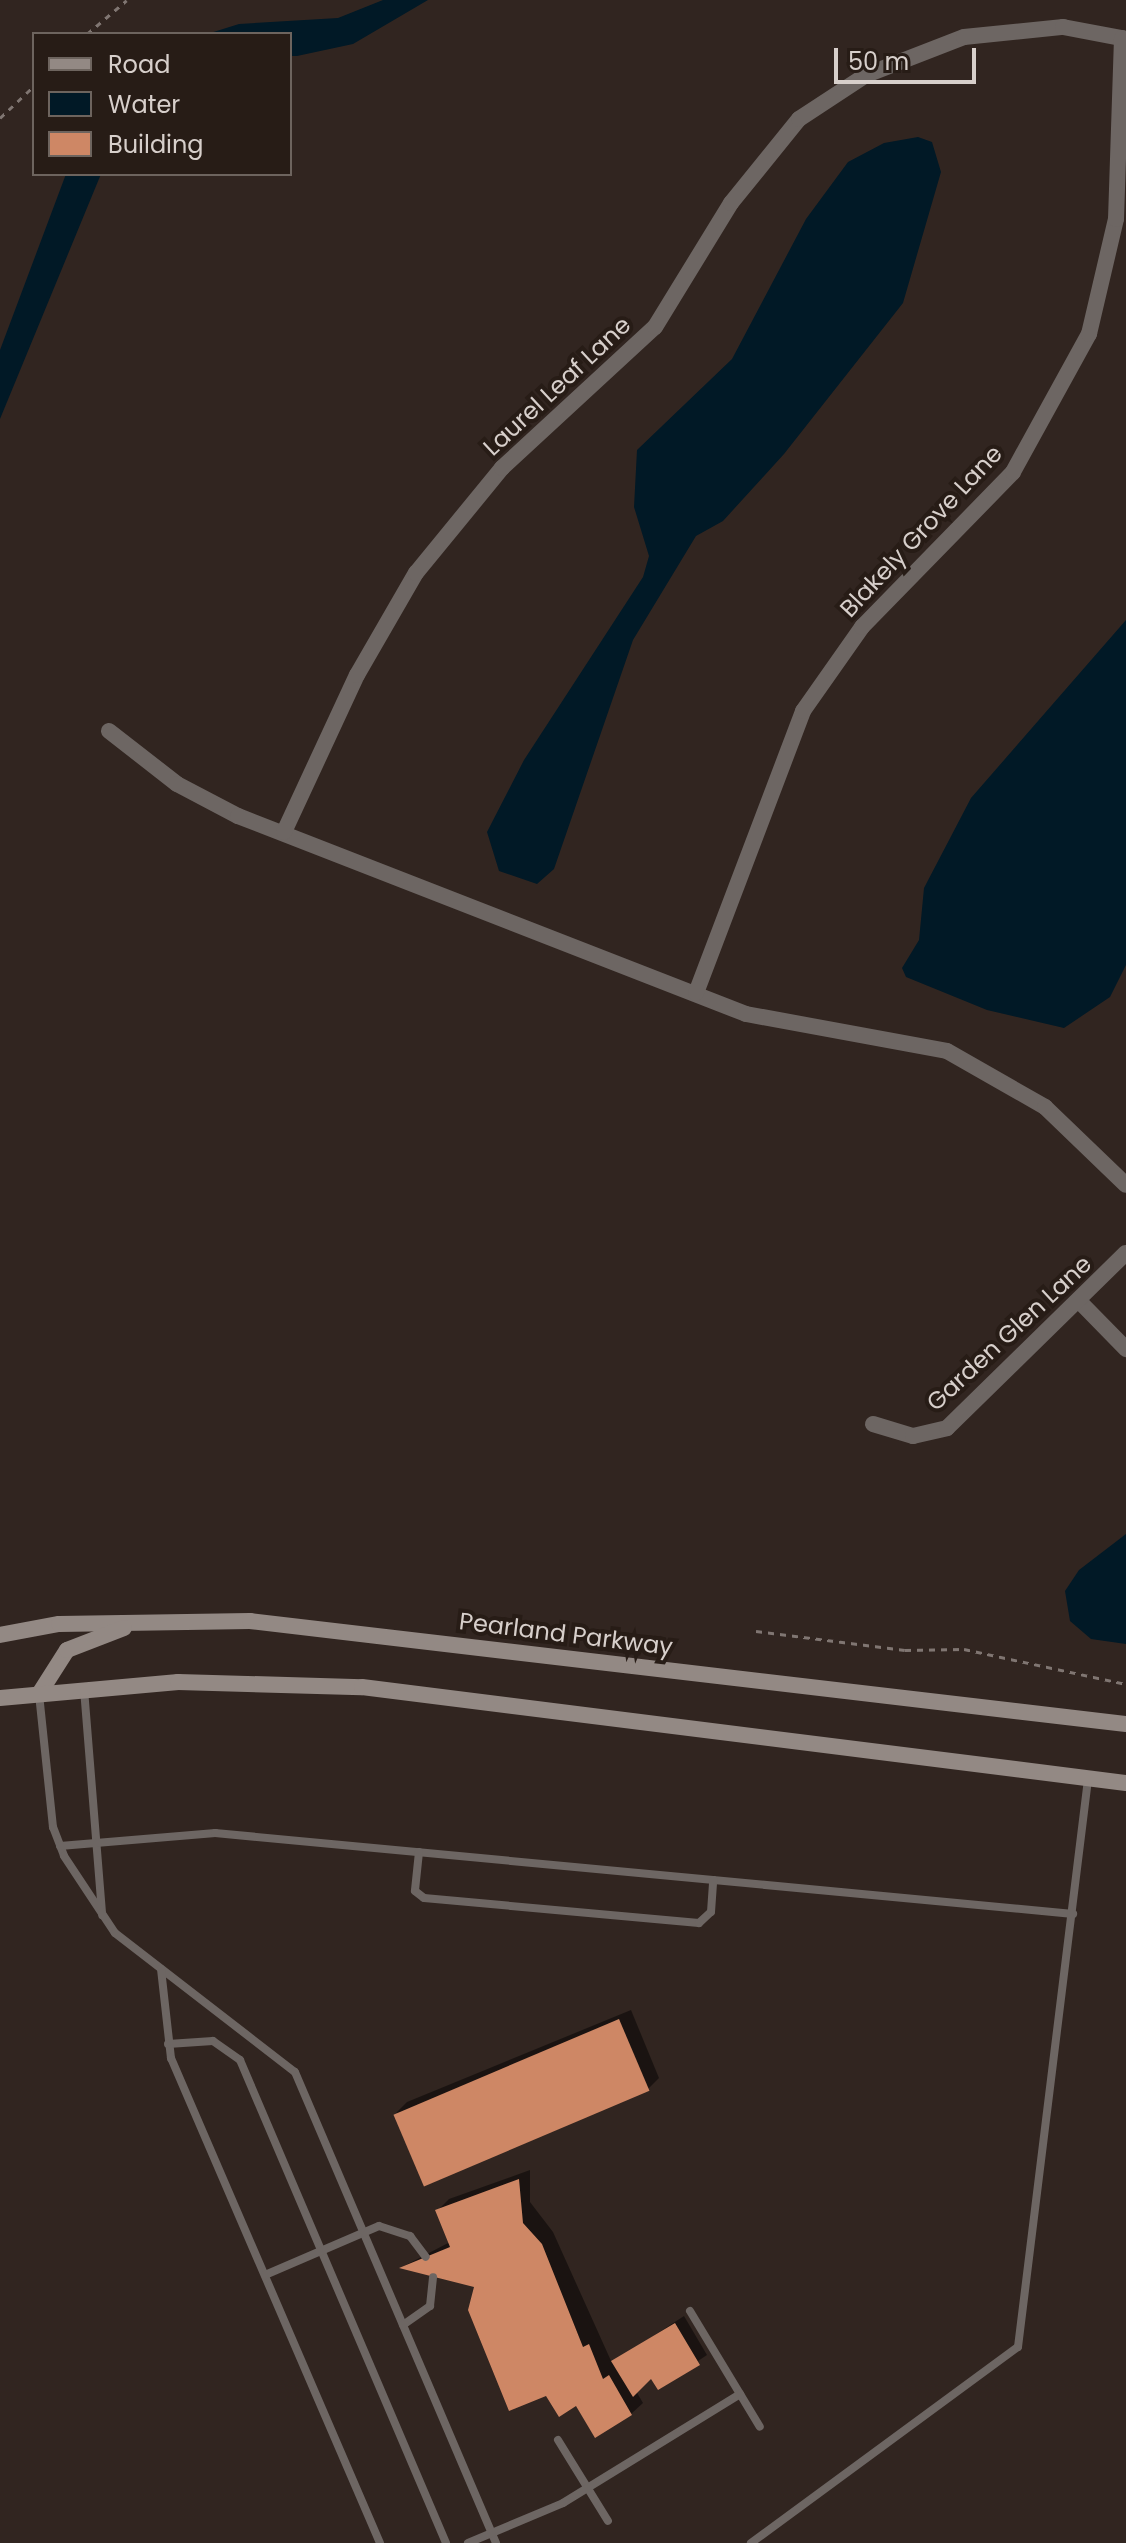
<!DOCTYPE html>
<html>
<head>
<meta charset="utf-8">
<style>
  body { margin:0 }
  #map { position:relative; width:1126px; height:2543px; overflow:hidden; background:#312520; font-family:Poppins,sans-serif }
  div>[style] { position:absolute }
  .water>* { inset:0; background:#011926 }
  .shadow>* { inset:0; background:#0007 }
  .building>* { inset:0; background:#ce8765; transform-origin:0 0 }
  .path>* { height:3px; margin-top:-1.5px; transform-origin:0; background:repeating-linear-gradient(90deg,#807672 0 6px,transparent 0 12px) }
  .lane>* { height:8px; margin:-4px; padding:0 4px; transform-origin:4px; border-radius:4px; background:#6d6663 }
  .street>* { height:16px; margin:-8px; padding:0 8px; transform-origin:8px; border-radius:8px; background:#6d6663 }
  .secondary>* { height:16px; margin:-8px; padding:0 8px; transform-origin:8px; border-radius:8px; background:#938984 }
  span { translate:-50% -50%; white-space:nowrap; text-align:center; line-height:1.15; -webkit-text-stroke:8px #271c16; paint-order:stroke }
  .street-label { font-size:24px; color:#d7cfcb }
  .legend { position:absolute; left:32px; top:32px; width:260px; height:144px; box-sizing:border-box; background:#271c16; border:2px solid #6d645e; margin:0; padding:10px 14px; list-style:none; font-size:24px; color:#d7cfcb }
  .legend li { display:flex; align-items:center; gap:16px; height:40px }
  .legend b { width:40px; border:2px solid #6d645e }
  .scale { position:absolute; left:834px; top:48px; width:142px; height:36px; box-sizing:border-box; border:4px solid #d7cfcb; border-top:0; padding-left:10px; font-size:24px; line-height:28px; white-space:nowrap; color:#d7cfcb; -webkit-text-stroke:6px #271c16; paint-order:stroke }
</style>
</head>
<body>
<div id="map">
  <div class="water">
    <div style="clip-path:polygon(383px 0,428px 0,353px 44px,297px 56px,290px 56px,290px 34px,207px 34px,239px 24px,338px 18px)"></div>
    <div style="clip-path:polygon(918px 137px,932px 142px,941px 172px,903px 303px,784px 454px,723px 521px,696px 536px,633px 640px,554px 869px,537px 884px,499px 871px,487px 832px,524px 760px,643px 577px,649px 556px,634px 507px,637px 450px,732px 359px,806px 219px,848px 162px,884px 143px)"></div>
    <div style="clip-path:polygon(66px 174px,101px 174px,0 419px,0 350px)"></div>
    <div style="clip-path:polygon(1126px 620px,1126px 965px,1110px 997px,1064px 1028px,987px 1010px,906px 977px,902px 968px,919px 940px,924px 888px,971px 798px)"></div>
    <div style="clip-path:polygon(1126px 1534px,1126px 1644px,1091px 1639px,1070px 1621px,1065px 1591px,1079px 1570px)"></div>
  </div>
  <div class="shadow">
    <div style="clip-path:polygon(631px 2010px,659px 2078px,648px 2089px,396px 2113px,407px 2102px)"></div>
    <div style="clip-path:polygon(530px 2170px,530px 2202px,553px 2232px,612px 2363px,684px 2316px,707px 2355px,659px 2387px,652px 2375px,636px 2391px,643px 2403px,631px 2414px,577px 2403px,477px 2286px,402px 2267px,450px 2242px,438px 2210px,449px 2199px)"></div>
  </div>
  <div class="building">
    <div style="left:619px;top:2019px;width:78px;height:245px;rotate:67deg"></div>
    <div style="clip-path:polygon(519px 2179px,523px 2223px,542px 2244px,583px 2347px,589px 2344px,603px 2379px,609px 2375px,632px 2415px,595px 2438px,576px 2406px,559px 2417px,546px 2396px,509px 2411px,468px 2310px,474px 2287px,399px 2268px,450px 2247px,435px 2210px)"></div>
    <div style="clip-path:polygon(675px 2323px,700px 2365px,658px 2390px,651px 2379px,633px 2397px,611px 2361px)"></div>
  </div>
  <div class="path">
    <div style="left:87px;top:34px;width:52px;rotate:-40.4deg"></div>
    <div style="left:0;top:118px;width:47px;rotate:-43.3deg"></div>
    <div style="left:756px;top:1631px;width:150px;rotate:7.3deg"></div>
    <div style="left:905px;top:1650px;width:59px;rotate:-1deg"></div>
    <div style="left:964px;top:1649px;width:166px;rotate:12.2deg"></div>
  </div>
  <div class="lane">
    <div style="left:84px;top:1689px;width:227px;rotate:85.4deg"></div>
    <div style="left:39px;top:1694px;width:134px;rotate:84deg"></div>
    <div style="left:53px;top:1827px;width:31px;rotate:69deg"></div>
    <div style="left:64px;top:1856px;width:92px;rotate:56.5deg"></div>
    <div style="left:115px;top:1933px;width:227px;rotate:37.7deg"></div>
    <div style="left:295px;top:2072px;width:512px;rotate:66.89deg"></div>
    <div style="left:60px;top:1846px;width:156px;rotate:-4.8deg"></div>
    <div style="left:215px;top:1833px;width:862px;rotate:5.39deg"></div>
    <div style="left:419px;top:1852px;width:39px;rotate:96deg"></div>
    <div style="left:415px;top:1891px;width:11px;rotate:38deg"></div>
    <div style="left:424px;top:1898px;width:276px;rotate:5.2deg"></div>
    <div style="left:699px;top:1923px;width:16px;rotate:-43deg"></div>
    <div style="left:711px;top:1912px;width:32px;rotate:-86deg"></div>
    <div style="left:161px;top:1969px;width:90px;rotate:83.6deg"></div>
    <div style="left:171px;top:2058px;width:528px;rotate:66.69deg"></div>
    <div style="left:168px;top:2044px;width:45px;rotate:-3.8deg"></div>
    <div style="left:213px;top:2041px;width:33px;rotate:35deg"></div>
    <div style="left:240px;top:2060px;width:525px;rotate:66.9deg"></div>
    <div style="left:265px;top:2275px;width:124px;rotate:-23.3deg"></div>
    <div style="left:379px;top:2226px;width:33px;rotate:18deg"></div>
    <div style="left:410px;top:2236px;width:26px;rotate:53deg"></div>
    <div style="left:690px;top:2311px;width:135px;rotate:58.9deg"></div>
    <div style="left:403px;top:2325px;width:33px;rotate:-35deg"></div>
    <div style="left:430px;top:2306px;width:29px;rotate:-84deg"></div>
    <div style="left:558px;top:2440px;width:95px;rotate:58.3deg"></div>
    <div style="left:468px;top:2543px;width:103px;rotate:-22.8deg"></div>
    <div style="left:563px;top:2503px;width:208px;rotate:-31.6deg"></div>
    <div style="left:751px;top:2543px;width:331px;rotate:-36.3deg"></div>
    <div style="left:1018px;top:2347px;width:572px;rotate:-82.97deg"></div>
  </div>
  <div class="street">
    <div style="left:109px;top:731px;width:86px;rotate:37.9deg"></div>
    <div style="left:177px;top:784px;width:69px;rotate:27.7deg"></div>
    <div style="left:238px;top:816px;width:545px;rotate:21.29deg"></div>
    <div style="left:746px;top:1014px;width:204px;rotate:10.4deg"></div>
    <div style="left:947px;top:1051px;width:113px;rotate:29.7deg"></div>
    <div style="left:1045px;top:1107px;width:112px;rotate:43.9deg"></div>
    <div style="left:284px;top:832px;width:173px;rotate:-65.1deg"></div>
    <div style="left:357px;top:675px;width:118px;rotate:-60deg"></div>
    <div style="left:416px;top:573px;width:136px;rotate:-50.7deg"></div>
    <div style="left:502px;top:468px;width:208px;rotate:-42.7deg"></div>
    <div style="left:655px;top:327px;width:145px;rotate:-58.5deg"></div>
    <div style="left:731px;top:203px;width:108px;rotate:-51deg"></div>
    <div style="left:799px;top:119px;width:80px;rotate:-33.3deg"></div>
    <div style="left:866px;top:75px;width:105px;rotate:-21.2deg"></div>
    <div style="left:964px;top:37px;width:100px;rotate:-5.8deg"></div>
    <div style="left:1063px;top:27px;width:64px;rotate:10.8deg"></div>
    <div style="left:696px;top:993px;width:302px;rotate:-69.2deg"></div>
    <div style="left:803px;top:711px;width:103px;rotate:-54.9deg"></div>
    <div style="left:862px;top:627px;width:216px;rotate:-45.7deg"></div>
    <div style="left:1013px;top:472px;width:158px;rotate:-61.2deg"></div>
    <div style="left:1089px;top:334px;width:118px;rotate:-76.8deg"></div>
    <div style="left:1116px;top:219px;width:181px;rotate:-88.1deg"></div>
    <div style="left:1080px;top:1302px;width:66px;rotate:45.6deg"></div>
    <div style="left:873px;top:1424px;width:42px;rotate:16.7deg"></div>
    <div style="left:913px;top:1436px;width:35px;rotate:-13deg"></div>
    <div style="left:947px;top:1428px;width:250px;rotate:-44.4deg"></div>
  </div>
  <div class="secondary">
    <div style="left:0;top:1635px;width:60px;rotate:-10.6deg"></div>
    <div style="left:59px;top:1624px;width:191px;rotate:-0.9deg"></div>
    <div style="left:250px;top:1621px;width:882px;rotate:6.71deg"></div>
    <div style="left:39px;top:1694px;width:52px;rotate:-57.5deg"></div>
    <div style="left:67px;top:1650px;width:61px;rotate:-21.1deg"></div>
    <div style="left:0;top:1698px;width:179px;rotate:-5.1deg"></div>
    <div style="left:178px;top:1682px;width:184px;rotate:1.6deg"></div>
    <div style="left:362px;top:1687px;width:770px;rotate:7.16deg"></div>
  </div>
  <div class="street-label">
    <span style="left:557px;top:386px;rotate:-43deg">Laurel Leaf Lane</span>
    <span style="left:921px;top:531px;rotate:-47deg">Blakely Grove Lane</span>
    <span style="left:1009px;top:1333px;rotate:-43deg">Garden Glen Lane</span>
    <span style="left:566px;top:1634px;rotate:7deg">Pearland Parkway</span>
  </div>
  <ul class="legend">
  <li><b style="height:10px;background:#938984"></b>Road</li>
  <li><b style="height:22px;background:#011926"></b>Water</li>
  <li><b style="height:22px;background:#ce8765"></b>Building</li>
  </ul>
  <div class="scale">50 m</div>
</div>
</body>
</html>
